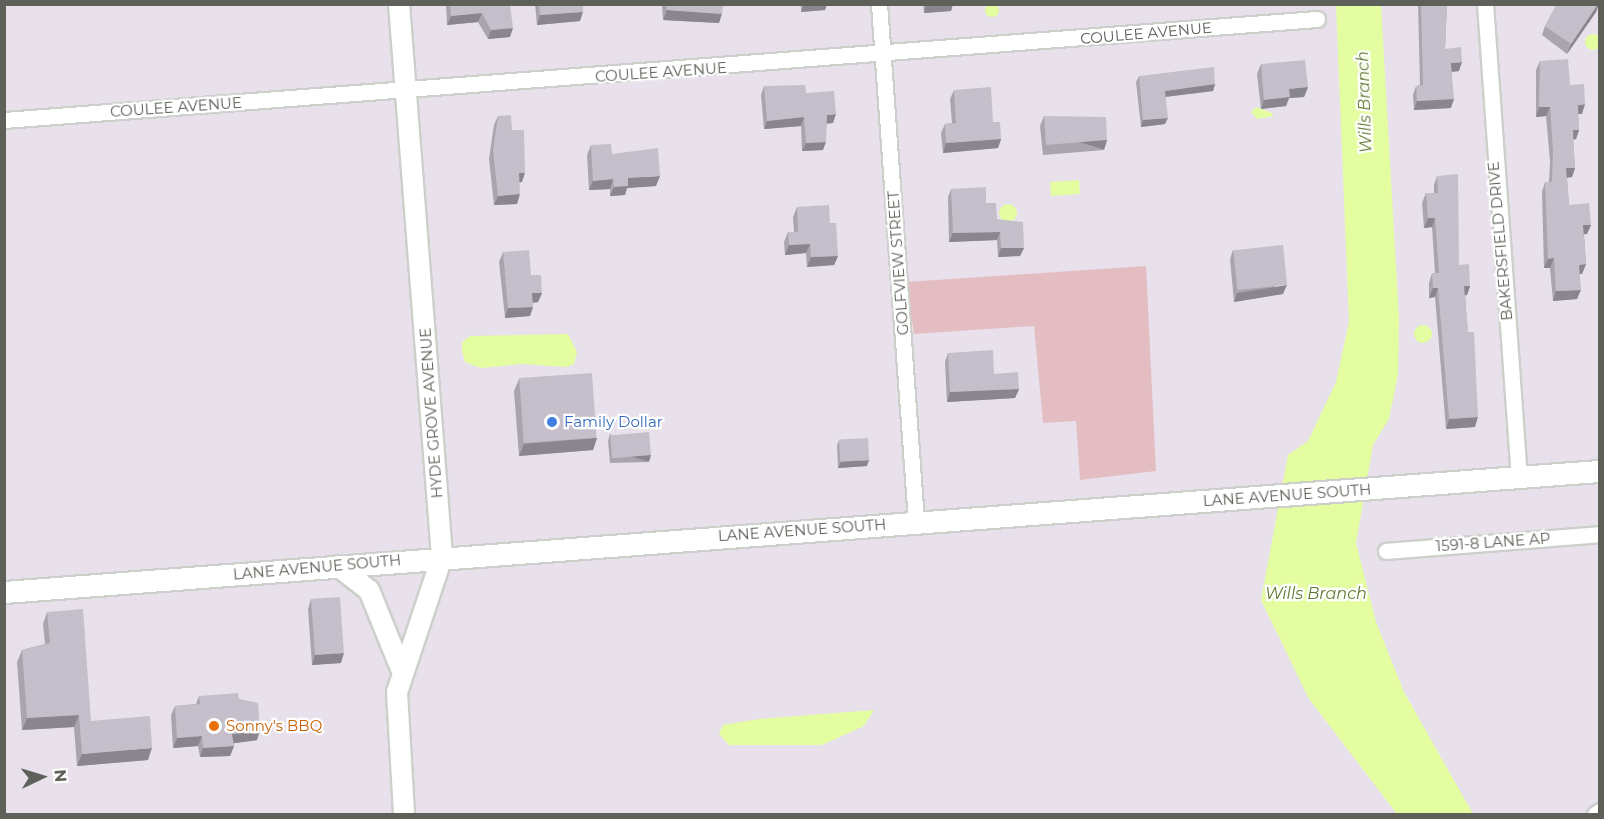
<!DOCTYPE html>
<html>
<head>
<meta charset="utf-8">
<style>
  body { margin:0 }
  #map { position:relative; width:1604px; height:819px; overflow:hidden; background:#e8e1ec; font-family:Montserrat,sans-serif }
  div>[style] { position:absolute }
  .green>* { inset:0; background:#e4bdc3 }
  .water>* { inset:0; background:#e3fda0; transform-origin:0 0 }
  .round { border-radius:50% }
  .roads { filter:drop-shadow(2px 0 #cdd0ca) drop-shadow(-2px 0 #cdd0ca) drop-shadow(0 2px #cdd0ca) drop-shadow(0 -2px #cdd0ca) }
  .minor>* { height:15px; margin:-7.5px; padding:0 7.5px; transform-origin:7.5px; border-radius:7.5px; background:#fff }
  .tertiary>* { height:20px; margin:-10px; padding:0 10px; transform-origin:10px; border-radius:10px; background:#fff }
  .secondary>* { height:21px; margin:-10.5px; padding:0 10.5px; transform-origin:10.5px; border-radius:10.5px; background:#fff }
  .wall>* { inset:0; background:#a9a4ae }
  .shaded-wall>* { inset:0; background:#89868d; transform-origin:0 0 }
  .building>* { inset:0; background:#c4bfca; transform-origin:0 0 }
  .dots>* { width:16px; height:16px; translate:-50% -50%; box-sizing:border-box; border:3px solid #fff; border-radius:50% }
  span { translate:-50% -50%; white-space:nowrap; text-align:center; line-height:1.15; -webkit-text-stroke:4.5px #fff; paint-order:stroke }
  .street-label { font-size:15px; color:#5e6159 }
  .shop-label { font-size:15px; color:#366cbe }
  .left { translate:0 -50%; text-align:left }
  .food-label { font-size:15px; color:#c56008 }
  .water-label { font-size:16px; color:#607930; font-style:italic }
  .frame { position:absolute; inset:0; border:6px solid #5e6159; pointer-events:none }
  .north { position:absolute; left:12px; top:747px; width:60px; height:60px; -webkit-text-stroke:4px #fff; paint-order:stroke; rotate:86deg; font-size:16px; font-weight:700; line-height:24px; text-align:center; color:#5e6159 }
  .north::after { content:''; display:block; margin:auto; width:21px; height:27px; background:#5e6159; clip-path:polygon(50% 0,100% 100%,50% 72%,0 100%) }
</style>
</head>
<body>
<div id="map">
  <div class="green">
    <div style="clip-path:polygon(1146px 266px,1156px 471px,1080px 480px,1076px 421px,1043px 423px,1034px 326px,914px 334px,906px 282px)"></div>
  </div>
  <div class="water">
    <div class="round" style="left:985px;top:3px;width:14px;height:14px"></div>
    <div style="clip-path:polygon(1336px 5px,1381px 5px,1399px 318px,1398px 374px,1389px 419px,1373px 445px,1356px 543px,1376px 622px,1404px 692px,1473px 814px,1397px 814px,1309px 699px,1261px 600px,1288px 455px,1308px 441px,1336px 382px,1349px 322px)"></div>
    <div class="round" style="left:1585px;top:34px;width:16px;height:16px"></div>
    <div style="clip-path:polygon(1256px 107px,1272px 113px,1273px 116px,1257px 119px,1251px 112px)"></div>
    <div style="left:1079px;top:180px;width:14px;height:29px;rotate:86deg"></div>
    <div class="round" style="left:999px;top:204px;width:18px;height:18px"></div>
    <div class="round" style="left:1414px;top:325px;width:18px;height:18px"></div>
    <div style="clip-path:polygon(568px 334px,577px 352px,574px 364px,567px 367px,522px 364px,481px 368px,465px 362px,462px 351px,462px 342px,470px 336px)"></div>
    <div style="clip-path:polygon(874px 710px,864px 726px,822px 745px,729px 745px,719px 734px,723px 725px,759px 719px)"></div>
  </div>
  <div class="roads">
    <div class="minor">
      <div style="left:879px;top:4px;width:518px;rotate:85.91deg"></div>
      <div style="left:1485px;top:4px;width:474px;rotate:85.9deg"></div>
      <div style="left:4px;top:120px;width:1317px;rotate:-4.4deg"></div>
      <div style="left:1386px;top:551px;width:215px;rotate:-4.5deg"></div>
      <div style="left:1595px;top:814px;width:6px;rotate:-31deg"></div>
    </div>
    <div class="tertiary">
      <div style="left:399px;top:4px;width:555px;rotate:85.55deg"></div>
      <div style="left:442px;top:557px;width:142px;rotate:108.4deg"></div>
      <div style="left:397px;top:692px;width:122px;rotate:86.7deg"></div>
      <div style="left:338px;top:566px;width:39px;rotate:38deg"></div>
      <div style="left:369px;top:590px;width:85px;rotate:67.9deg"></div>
    </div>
    <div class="secondary">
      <div style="left:4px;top:592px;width:1601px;rotate:-4.34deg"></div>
    </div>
  </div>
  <div class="wall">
    <div style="clip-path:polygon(446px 4px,510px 4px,510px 37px,488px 39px,478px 22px,447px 25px)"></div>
    <div style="clip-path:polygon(535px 4px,583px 4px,580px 21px,537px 25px)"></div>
    <div style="clip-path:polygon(723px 4px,719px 23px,663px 20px,662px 5px)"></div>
    <div style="clip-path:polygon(801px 4px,827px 4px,825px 10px,801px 12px)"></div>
    <div style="clip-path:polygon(923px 4px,953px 4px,951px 11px,924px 13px)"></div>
    <div style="clip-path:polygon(1418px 4px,1447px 4px,1445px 49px,1459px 71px,1452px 72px,1451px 108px,1414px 110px,1413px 95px,1416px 86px,1420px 85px)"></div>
    <div style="clip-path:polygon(1557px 4px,1599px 4px,1596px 12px,1567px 54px,1542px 35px,1545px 26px)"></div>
    <div style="clip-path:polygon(1540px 61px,1570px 85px,1582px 114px,1578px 114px,1579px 130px,1576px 139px,1573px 140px,1575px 168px,1572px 177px,1567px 178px,1569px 205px,1591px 225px,1587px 234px,1584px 234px,1586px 264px,1582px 274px,1580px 274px,1577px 299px,1553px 301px,1550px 268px,1544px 268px,1542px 192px,1545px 182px,1549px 182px,1550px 161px,1546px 116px,1536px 117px,1536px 70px)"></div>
    <div style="clip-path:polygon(1261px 64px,1308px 87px,1304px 97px,1289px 98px,1286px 106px,1261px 109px,1257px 74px)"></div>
    <div style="clip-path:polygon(1139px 76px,1215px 84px,1213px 91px,1166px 97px,1165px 124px,1141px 127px,1136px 82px)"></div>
    <div style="clip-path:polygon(764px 86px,806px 93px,833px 123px,827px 123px,823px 150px,802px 151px,801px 126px,764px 129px,761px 95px)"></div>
    <div style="clip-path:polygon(954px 90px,1001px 139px,998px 148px,943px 153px,941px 133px,945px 124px,952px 123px,950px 99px)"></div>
    <div style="clip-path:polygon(498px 116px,522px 182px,519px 182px,517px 204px,494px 205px,489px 159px,494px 125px)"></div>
    <div style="clip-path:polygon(1044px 116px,1107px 140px,1104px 150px,1043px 155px,1040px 126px)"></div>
    <div style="clip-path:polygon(591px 145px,612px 154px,656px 186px,627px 188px,625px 195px,610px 196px,610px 189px,589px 190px,587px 155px)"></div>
    <div style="clip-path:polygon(1437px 176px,1459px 265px,1470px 286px,1467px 295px,1465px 295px,1475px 427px,1446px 429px,1435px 297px,1429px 298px,1429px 283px,1432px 273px,1435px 273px,1432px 227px,1424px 228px,1422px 203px,1426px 193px,1434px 193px,1434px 185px)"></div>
    <div style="clip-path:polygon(951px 189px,986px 203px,997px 219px,1024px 248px,1020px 256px,998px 257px,997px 240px,949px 242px,948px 197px)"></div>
    <div style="clip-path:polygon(797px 207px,830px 223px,838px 256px,834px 265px,807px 267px,806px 253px,785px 255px,784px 242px,788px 232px,794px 232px,793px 217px)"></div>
    <div style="clip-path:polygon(1233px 250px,1283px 294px,1234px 302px,1230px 259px)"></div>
    <div style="clip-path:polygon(503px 252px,531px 275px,542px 293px,538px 302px,533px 303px,530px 316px,505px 318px,499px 262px)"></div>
    <div style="clip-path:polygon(948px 353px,994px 374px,1019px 389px,1015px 398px,947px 402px,945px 362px)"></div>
    <div style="clip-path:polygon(519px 379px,597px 438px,593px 450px,519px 456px,514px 391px)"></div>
    <div style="clip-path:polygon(610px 434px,649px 462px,610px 463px,608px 441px)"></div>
    <div style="clip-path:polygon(839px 440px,867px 466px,838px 468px,837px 446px)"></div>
    <div style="clip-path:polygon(311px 599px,341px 663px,312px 665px,308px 609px)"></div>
    <div style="clip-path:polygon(47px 612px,91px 721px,148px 760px,77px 766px,74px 727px,22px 730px,17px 662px,22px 650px,45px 644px,43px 624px)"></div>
    <div style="clip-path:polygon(199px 696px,239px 699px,257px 740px,233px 743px,234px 746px,230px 756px,200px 757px,198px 746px,173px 748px,171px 715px,175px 706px,196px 704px)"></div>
  </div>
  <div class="shaded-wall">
    <div style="clip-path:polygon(804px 4px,827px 4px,825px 10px,801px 12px)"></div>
    <div style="clip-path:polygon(953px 4px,951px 11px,924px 13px,926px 6px)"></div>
    <div style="clip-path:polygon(1598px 4px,1599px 4px,1596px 12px,1567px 54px,1571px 44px)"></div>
    <div style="clip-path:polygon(667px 10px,722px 14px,719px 23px,663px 20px)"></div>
    <div style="clip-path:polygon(583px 12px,580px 21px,537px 25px,540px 15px)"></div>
    <div style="clip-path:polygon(482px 13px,478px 22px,447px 25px,451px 16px)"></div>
    <div style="clip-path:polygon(513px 28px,510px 37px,488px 39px,491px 30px)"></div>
    <div style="clip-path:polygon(1462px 62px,1459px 71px,1448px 72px,1451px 63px)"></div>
    <div style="clip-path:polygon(1215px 84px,1213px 91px,1163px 97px,1165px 91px)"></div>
    <div style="clip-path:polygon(1308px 87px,1304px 97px,1289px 98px,1286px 106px,1261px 109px,1264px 100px,1289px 89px)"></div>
    <div style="clip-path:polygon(1454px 99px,1451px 108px,1414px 110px,1417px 101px)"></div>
    <div style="clip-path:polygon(1585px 104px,1582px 114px,1574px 114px,1578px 105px)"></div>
    <div style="clip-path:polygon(1539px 107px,1550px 107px,1546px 116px,1536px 117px)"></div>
    <div style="clip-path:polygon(836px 114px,833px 123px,824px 124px,827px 115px)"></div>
    <div style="clip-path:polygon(804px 117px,801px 126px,764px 129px,767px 121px)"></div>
    <div style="clip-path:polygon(1168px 118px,1165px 124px,1141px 127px,1143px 120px)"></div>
    <div style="clip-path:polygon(1573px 130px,1579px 130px,1576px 139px,1569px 140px)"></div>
    <div style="clip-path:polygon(1001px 139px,998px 148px,943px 153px,946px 143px)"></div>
    <div style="left:1107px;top:140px;width:10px;height:61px;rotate:107deg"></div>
    <div style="clip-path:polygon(826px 142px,823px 150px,802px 151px,806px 143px)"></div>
    <div style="clip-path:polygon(1566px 168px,1575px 168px,1572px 177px,1563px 178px)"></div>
    <div style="clip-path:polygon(519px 173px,525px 173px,522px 182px,515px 183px)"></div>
    <div style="clip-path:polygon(660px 176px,656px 186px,627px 188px,625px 195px,610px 196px,614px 187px,628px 178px)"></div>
    <div style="clip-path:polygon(613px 179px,610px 189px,589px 190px,593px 181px)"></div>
    <div style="clip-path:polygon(520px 194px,517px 204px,494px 205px,498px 196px)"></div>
    <div style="clip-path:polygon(1428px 218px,1435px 218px,1432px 227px,1424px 228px)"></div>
    <div style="clip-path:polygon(1583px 225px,1591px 225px,1587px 234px,1579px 235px)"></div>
    <div style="clip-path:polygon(1000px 232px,997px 240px,949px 242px,953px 233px)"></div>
    <div style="clip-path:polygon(810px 244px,806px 253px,785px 255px,789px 245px)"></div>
    <div style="clip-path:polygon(1001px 248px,1024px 248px,1020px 256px,998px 257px)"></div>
    <div style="clip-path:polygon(838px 256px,834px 265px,807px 267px,811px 257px)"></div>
    <div style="clip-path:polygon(1554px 258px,1550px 268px,1544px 268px,1548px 259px)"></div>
    <div style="clip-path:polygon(1586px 264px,1582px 274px,1575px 274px,1579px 265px)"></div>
    <div style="clip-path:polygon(1287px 285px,1283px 294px,1234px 302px,1237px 293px)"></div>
    <div style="clip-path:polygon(1464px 286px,1470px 286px,1467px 295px,1460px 296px)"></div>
    <div style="clip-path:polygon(1433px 288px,1438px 288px,1435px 297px,1429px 298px)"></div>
    <div style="clip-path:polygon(1581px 290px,1577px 299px,1553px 301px,1556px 291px)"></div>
    <div style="clip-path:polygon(532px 293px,542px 293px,538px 302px,529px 303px)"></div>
    <div style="clip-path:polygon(533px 307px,530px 316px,505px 318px,508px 308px)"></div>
    <div style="clip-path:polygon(1019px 389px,1015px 398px,947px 402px,950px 392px)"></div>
    <div style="clip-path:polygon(1478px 417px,1475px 427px,1446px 429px,1449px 419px)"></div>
    <div style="clip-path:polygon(597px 438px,593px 450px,519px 456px,524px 444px)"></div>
    <div style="left:651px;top:455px;width:7px;height:39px;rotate:106deg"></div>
    <div style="clip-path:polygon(869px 460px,867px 466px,838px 468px,841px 462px)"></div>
    <div style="clip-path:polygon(344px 653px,341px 663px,312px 665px,315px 655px)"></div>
    <div style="clip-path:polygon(79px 715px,74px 727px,22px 730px,27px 718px)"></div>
    <div style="clip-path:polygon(260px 731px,257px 740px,229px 744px,232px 734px)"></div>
    <div style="clip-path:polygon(202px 736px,198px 746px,173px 748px,177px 738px)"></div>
    <div style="clip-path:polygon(234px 746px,230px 756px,200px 757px,203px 748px)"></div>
    <div style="clip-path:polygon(152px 748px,148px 760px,77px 766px,82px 754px)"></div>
  </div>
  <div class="building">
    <div style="clip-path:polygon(450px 4px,510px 4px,513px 28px,491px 30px,482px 13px,451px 16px)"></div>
    <div style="clip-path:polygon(539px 4px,583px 4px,583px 12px,540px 15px)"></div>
    <div style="clip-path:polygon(666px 4px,723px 4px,722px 14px,667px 10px)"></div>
    <div style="clip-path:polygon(926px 4px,949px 4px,926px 6px)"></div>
    <div style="clip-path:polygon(1421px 4px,1447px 4px,1445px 49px,1461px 47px,1462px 62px,1451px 63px,1454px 99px,1417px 101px,1416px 86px,1423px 85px)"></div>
    <div style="clip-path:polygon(1557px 4px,1598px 4px,1571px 44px,1545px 26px)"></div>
    <div style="clip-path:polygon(1568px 59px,1570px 85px,1584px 84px,1585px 104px,1578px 105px,1579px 130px,1573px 130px,1575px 168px,1566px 168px,1569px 205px,1589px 203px,1591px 225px,1583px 225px,1586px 264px,1579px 265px,1581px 290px,1556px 291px,1554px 258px,1548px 259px,1545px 182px,1552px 182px,1553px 151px,1550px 107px,1539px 107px,1540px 61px)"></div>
    <div style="clip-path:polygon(1305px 60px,1308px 87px,1289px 89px,1290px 97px,1264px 100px,1261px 64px)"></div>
    <div style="clip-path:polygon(1214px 67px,1215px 84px,1165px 91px,1168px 118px,1143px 120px,1139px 76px)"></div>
    <div style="clip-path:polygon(805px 85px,806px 93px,834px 91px,836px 114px,827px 115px,826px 142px,806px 143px,804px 117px,767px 121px,764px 86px)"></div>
    <div style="clip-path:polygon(991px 87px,993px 122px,1000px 122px,1001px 139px,946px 143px,945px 124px,956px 123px,954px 90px)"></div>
    <div style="clip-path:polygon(511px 115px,512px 130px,524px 130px,525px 173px,519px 173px,520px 194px,498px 196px,493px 150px,498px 116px)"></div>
    <div style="clip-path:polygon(1044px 116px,1106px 117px,1107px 140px,1046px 145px)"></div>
    <div style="clip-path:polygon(611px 144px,612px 154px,658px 148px,660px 176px,628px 178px,628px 186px,614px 187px,613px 179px,593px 181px,591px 145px)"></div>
    <div style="clip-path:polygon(1458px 174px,1459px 265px,1469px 264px,1470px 286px,1464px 286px,1468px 332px,1474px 332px,1478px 417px,1449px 419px,1438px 288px,1433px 288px,1432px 273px,1439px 273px,1435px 218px,1428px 218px,1426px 193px,1438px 193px,1437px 176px)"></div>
    <div style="clip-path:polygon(986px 187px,986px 203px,996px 203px,997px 219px,1023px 222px,1024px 248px,1001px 248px,1000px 232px,953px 233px,951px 189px)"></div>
    <div style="clip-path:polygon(829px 205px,830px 223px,836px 223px,838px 256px,811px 257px,810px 244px,789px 245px,788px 232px,798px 232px,797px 207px)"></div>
    <div style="left:1283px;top:245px;width:40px;height:50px;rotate:84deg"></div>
    <div style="clip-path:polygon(529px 250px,531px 275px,541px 275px,542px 293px,532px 293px,533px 307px,508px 308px,503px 252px)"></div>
    <div style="clip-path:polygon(993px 350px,994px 374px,1018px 372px,1019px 389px,950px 392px,948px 353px)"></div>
    <div style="left:592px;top:373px;width:65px;height:73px;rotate:86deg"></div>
    <div style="left:649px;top:432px;width:23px;height:39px;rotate:85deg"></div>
    <div style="left:868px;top:438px;width:22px;height:29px;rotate:87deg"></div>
    <div style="left:340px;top:597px;width:56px;height:29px;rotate:86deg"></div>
    <div style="clip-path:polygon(83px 609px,91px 721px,150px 716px,152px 748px,82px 754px,79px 715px,27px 718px,22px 650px,50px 643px,47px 612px)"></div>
    <div style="clip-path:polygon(238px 693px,239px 699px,258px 703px,260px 731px,232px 734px,234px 746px,203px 748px,202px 736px,177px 738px,175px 706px,200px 704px,199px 696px)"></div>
  </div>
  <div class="dots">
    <div style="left:552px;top:422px;background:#3f7fe0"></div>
    <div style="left:214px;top:726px;background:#e8710a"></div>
  </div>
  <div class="street-label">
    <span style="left:1146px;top:33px;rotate:-5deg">COULEE AVENUE</span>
    <span style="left:661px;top:72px;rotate:-4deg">COULEE AVENUE</span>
    <span style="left:176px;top:107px;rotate:-4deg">COULEE AVENUE</span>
    <span style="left:1500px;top:241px;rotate:-95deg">BAKERSFIELD DRIVE</span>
    <span style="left:898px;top:263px;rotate:-94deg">GOLFVIEW STREET</span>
    <span style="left:431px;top:413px;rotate:-94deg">HYDE GROVE AVENUE</span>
    <span style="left:1287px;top:495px;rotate:-4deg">LANE AVENUE SOUTH</span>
    <span style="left:802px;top:530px;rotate:-4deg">LANE AVENUE SOUTH</span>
    <span style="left:1493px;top:542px;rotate:-4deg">1591-8 LANE AP</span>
    <span style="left:317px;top:567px;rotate:-5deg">LANE AVENUE SOUTH</span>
  </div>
  <div class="shop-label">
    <span class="left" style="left:564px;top:422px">Family Dollar</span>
  </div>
  <div class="food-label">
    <span class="left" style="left:226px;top:726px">Sonny's BBQ</span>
  </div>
  <div class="water-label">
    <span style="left:1365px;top:102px;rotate:-92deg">Wills Branch</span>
    <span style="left:1316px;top:594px">Wills Branch</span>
  </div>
  <div class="frame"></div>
  <div class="north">N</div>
</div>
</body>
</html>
